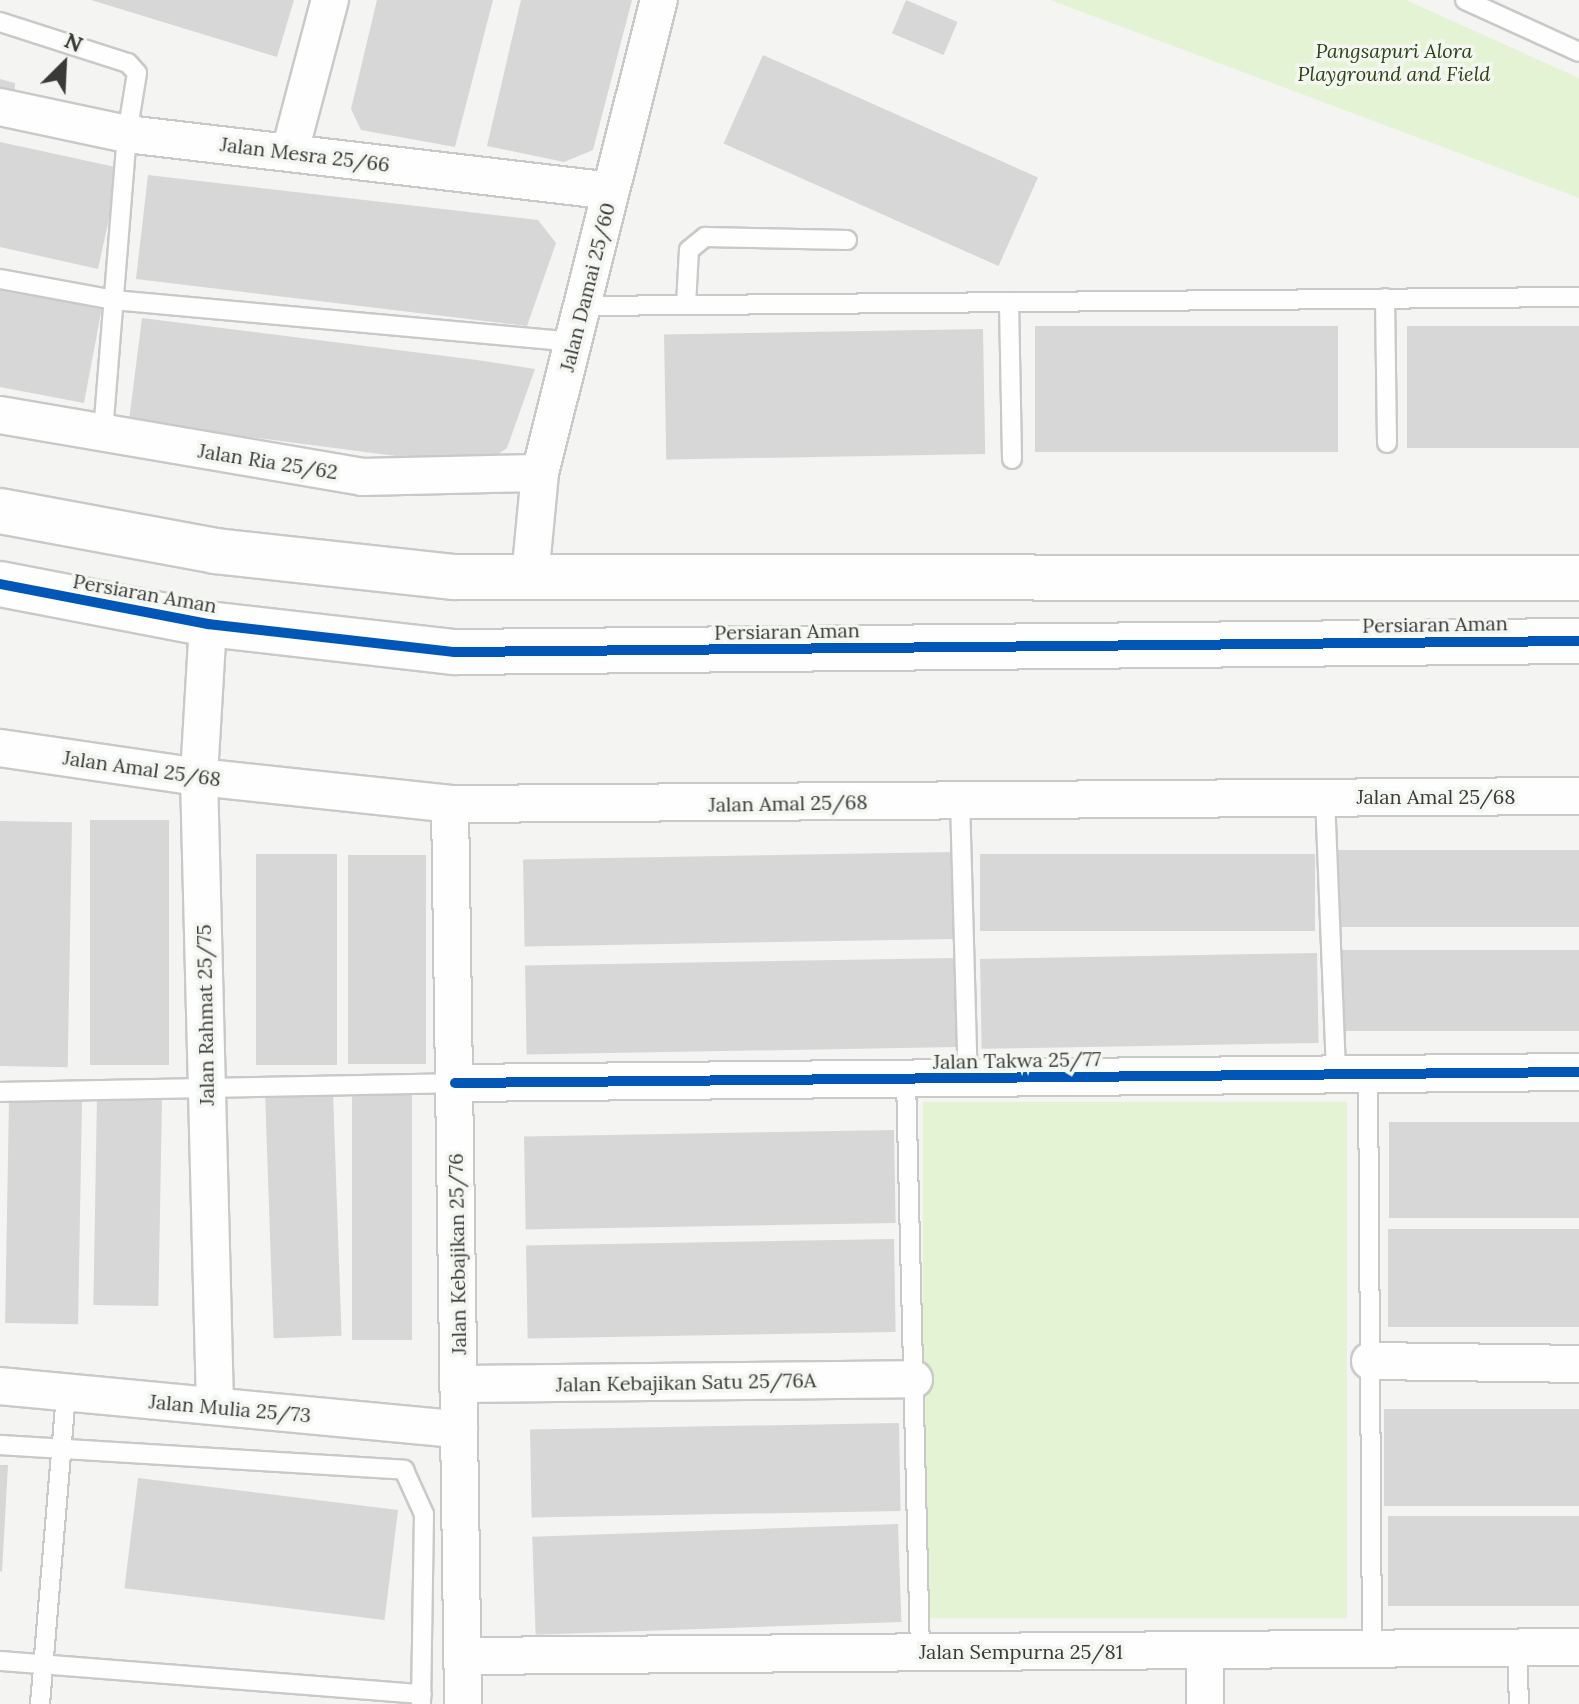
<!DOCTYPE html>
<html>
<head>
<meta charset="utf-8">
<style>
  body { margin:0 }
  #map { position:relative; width:1579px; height:1704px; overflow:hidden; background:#f4f5f3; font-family:Lora,serif }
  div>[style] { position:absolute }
  .green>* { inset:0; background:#e5f3d5; transform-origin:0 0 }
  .building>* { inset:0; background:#d6d7d6; transform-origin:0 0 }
  .roads { filter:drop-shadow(2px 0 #c9cac8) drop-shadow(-2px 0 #c9cac8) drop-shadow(0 2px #c9cac8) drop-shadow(0 -2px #c9cac8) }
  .lane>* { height:18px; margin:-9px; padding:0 9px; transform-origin:9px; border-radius:9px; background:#fdfefd }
  .street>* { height:36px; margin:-18px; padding:0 18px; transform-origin:18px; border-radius:18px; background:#fdfefd }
  .secondary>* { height:44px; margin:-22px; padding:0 22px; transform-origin:22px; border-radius:22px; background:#fdfefd }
  .cycleway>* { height:10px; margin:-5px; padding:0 5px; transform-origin:5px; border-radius:5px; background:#0057b8 }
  span { translate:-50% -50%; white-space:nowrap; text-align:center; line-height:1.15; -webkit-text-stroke:7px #f4f6f2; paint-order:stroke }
  .park-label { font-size:20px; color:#2f4014; font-style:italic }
  .street-label { font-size:20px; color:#393a38 }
  .north { position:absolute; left:24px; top:24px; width:80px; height:80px; -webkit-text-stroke:6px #f4f6f2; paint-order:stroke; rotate:24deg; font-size:22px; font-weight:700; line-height:32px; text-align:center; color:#393a38 }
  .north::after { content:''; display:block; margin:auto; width:28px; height:36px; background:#393a38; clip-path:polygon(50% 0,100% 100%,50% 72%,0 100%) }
</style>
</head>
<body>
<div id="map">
  <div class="green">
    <div style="clip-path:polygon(1050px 0,1406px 0,1579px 78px,1579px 198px)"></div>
    <div style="left:923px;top:1102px;width:424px;height:516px"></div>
  </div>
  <div class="building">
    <div style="clip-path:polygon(91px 0,294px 0,277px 57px)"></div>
    <div style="clip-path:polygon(377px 0,493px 0,455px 147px,361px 130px,351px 109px)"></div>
    <div style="clip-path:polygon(521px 0,632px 0,593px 150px,564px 162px,487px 146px)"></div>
    <div style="left:906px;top:0;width:56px;height:36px;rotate:23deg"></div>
    <div style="left:763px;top:55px;width:301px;height:97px;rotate:24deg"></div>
    <div style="clip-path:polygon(0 79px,15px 83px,14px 103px,0 99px)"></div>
    <div style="clip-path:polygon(0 142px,120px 168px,98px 269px,0 247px)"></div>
    <div style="clip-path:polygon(148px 175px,538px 220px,556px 243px,527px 326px,136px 279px)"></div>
    <div style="clip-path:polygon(0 283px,103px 302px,84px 403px,0 387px)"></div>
    <div style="clip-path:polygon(142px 318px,477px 360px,535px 369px,507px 448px,480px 467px,129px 421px)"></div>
    <div style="left:1338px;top:326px;width:126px;height:303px;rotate:90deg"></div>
    <div style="left:1579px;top:326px;width:122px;height:172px;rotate:90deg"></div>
    <div style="left:983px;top:329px;width:125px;height:319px;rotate:89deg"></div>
    <div style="left:169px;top:820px;width:245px;height:79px;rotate:90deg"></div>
    <div style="left:0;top:821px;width:72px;height:245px;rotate:1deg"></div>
    <div style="left:1579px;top:850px;width:77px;height:242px;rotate:90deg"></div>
    <div style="left:953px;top:852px;width:87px;height:430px;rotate:89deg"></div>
    <div style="left:256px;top:854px;width:81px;height:211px"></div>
    <div style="left:980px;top:854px;width:335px;height:77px"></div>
    <div style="left:348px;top:855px;width:78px;height:209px"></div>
    <div style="left:1579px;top:950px;width:81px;height:239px;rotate:90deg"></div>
    <div style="left:1317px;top:953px;width:90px;height:337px;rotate:89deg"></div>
    <div style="left:955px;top:958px;width:89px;height:430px;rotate:89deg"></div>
    <div style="left:412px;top:1088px;width:252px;height:60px;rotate:90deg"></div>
    <div style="left:333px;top:1091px;width:245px;height:68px;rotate:88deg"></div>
    <div style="left:97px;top:1096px;width:65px;height:209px;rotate:1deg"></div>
    <div style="left:9px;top:1099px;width:73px;height:224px;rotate:1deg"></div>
    <div style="left:1389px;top:1122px;width:190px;height:96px"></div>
    <div style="left:894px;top:1130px;width:93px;height:370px;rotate:89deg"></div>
    <div style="left:1388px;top:1229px;width:191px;height:98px"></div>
    <div style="left:894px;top:1239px;width:93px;height:368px;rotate:89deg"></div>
    <div style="left:1579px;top:1409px;width:97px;height:195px;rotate:90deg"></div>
    <div style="left:899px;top:1423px;width:88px;height:369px;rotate:89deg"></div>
    <div style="clip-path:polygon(0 1465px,8px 1465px,2px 1572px,0 1571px)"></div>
    <div style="left:138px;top:1478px;width:262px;height:111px;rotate:7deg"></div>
    <div style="left:1388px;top:1516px;width:191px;height:90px"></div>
    <div style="left:898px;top:1524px;width:98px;height:366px;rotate:88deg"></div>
  </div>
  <div class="roads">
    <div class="lane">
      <div style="left:1465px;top:0;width:125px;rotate:24.5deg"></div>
      <div style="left:0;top:22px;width:134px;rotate:17.8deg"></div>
      <div style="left:128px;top:63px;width:13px;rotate:48deg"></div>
      <div style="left:137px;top:73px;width:62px;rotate:99.3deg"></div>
      <div style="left:127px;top:134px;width:302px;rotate:94.6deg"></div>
      <div style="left:0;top:279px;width:116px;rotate:10.4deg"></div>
      <div style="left:114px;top:300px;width:462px;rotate:5.2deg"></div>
      <div style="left:1385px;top:298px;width:145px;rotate:89.2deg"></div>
      <div style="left:1009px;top:302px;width:157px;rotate:88.9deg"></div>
      <div style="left:686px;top:305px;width:55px;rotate:-86.9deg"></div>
      <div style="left:689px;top:250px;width:21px;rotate:-39deg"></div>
      <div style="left:705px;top:237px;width:142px;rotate:1.2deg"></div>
      <div style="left:583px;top:306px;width:996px;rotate:-0.52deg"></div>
      <div style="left:1325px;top:797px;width:278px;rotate:87.7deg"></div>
      <div style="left:960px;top:800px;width:278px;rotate:88.4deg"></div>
      <div style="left:1368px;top:1074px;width:574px;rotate:89.6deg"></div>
      <div style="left:906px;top:1079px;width:573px;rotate:88.6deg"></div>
      <div style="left:0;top:1092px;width:455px;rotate:-1.1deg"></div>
      <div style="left:0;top:1445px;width:405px;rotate:3.5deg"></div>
      <div style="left:404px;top:1470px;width:48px;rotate:65.6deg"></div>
      <div style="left:424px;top:1514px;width:190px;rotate:90.9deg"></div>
      <div style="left:1517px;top:1647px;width:57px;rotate:88deg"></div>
      <div style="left:0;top:1661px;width:423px;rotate:4.5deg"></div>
      <div style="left:40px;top:1704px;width:313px;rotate:-85.2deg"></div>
    </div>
    <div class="street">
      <div style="left:0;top:107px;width:130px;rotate:12deg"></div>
      <div style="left:127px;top:134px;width:487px;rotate:6.7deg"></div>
      <div style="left:290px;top:151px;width:156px;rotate:-75.2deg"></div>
      <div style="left:0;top:415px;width:367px;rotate:9.7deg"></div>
      <div style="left:362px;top:477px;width:178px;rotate:-1.3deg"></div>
      <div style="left:530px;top:577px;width:104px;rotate:-84.5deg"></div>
      <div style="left:540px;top:473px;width:488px;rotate:-75.9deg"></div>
      <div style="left:208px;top:624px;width:153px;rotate:93.4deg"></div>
      <div style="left:199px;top:777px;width:629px;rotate:88.54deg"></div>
      <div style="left:0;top:748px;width:201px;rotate:8.3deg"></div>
      <div style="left:199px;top:777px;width:252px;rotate:6.1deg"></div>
      <div style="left:450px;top:804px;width:1129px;rotate:-0.41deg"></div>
      <div style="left:450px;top:804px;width:900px;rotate:89.17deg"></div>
      <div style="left:455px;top:1083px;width:1124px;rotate:-0.56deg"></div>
      <div style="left:1370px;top:1361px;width:209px;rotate:0.8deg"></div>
      <div style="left:458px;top:1384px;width:456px;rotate:-0.6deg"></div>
      <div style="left:0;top:1386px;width:461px;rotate:5.4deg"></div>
      <div style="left:1205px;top:1650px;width:54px;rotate:90deg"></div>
      <div style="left:462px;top:1656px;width:1117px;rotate:-0.46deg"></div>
    </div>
    <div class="secondary">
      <div style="left:0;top:511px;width:219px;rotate:10.5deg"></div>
      <div style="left:215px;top:551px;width:240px;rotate:6.2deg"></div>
      <div style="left:454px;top:577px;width:1125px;rotate:0.05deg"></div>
      <div style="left:0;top:584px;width:212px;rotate:10.9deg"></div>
      <div style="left:208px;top:624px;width:248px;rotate:6.5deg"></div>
      <div style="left:454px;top:652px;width:1125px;rotate:-0.56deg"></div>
    </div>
  </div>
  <div class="cycleway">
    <div style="left:0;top:584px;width:212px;rotate:10.9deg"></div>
    <div style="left:208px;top:624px;width:248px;rotate:6.5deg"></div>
    <div style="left:454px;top:652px;width:1125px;rotate:-0.56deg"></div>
    <div style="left:455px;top:1083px;width:1124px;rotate:-0.56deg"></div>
  </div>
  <div class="park-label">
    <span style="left:1394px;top:62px">Pangsapuri Alora<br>Playground and Field</span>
  </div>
  <div class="street-label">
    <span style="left:305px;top:154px;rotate:7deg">Jalan Mesra 25/66</span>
    <span style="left:587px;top:287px;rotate:-76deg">Jalan Damai 25/60</span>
    <span style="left:268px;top:461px;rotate:9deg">Jalan Ria 25/62</span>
    <span style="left:145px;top:593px;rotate:10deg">Persiaran Aman</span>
    <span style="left:1435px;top:624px;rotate:-1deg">Persiaran Aman</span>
    <span style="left:787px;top:631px;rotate:-1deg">Persiaran Aman</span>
    <span style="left:142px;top:768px;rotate:8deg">Jalan Amal 25/68</span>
    <span style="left:1436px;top:796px">Jalan Amal 25/68</span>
    <span style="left:788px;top:803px;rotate:-1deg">Jalan Amal 25/68</span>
    <span style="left:205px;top:1015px;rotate:-91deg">Jalan Rahmat 25/75</span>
    <span style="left:1017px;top:1060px;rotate:-1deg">Jalan Takwa 25/77</span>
    <span style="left:457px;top:1254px;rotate:-91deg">Jalan Kebajikan 25/76</span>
    <span style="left:686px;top:1382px;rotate:-1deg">Jalan Kebajikan Satu 25/76A</span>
    <span style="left:230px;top:1408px;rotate:5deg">Jalan Mulia 25/73</span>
    <span style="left:1021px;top:1651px">Jalan Sempurna 25/81</span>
  </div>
  <div class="north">N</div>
</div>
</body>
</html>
